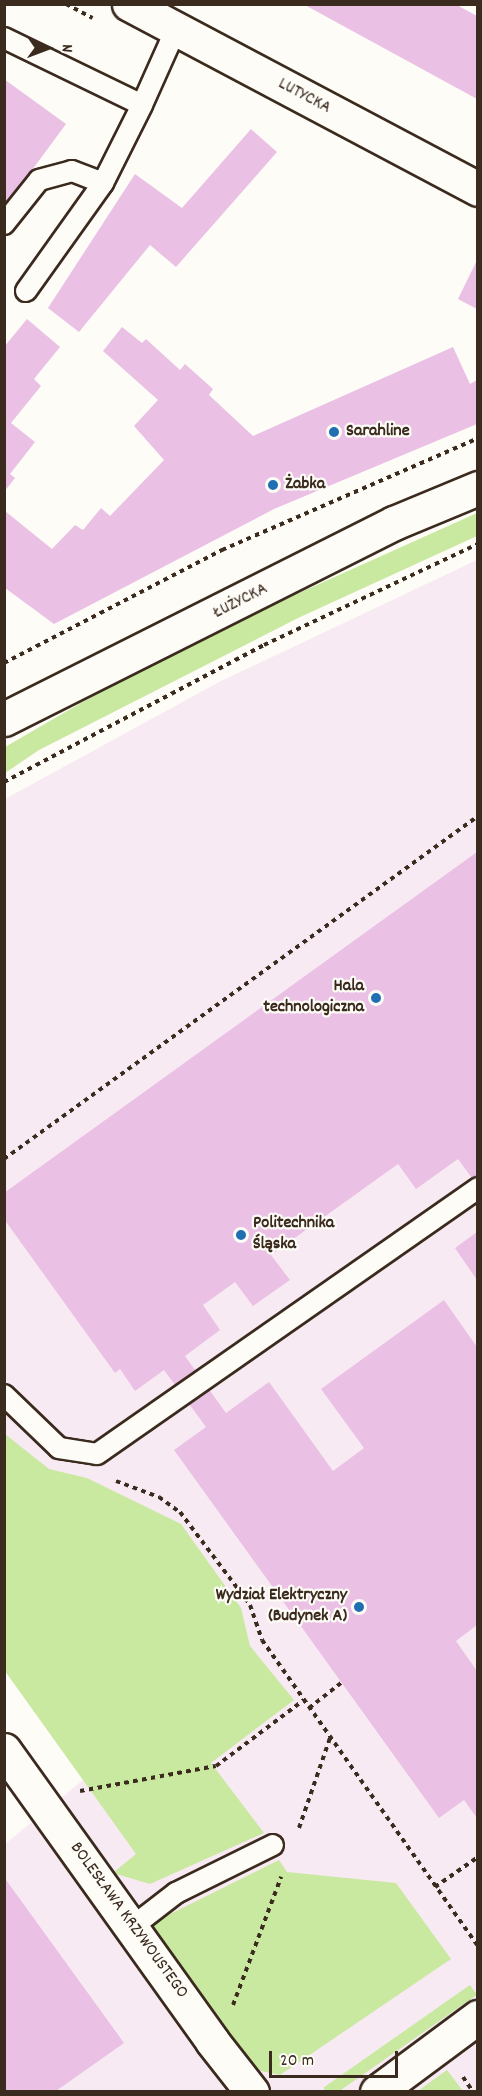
<!DOCTYPE html>
<html>
<head>
<meta charset="utf-8">
<style>
  body { margin:0 }
  #map { position:relative; width:482px; height:2096px; overflow:hidden; background:#fdfcf7; font-family:Dekko,sans-serif }
  div>[style] { position:absolute }
  .built>* { inset:0; background:#f8eaf2 }
  .green>* { inset:0; background:#c9e8a0; transform-origin:0 0 }
  .building>* { inset:0; background:#ebc0e5 }
  .path>* { height:4px; margin-top:-2px; transform-origin:0; background:repeating-linear-gradient(90deg,#3b2a1e 0 4.5px,transparent 0 9px) }
  .roads { filter:drop-shadow(2px 0 #3b2a1e) drop-shadow(-2px 0 #3b2a1e) drop-shadow(0 2px #3b2a1e) drop-shadow(0 -2px #3b2a1e) }
  .lane>* { height:20px; margin:-10px; padding:0 10px; transform-origin:10px; border-radius:10px; background:#fdfcf7 }
  .street>* { height:33px; margin:-16.5px; padding:0 16.5px; transform-origin:16.5px; border-radius:16.5px; background:#fdfcf7 }
  .secondary>* { height:33px; margin:-16.5px; padding:0 16.5px; transform-origin:16.5px; border-radius:16.5px; background:#fdfcf7 }
  .dots>* { width:16px; height:16px; translate:-50% -50%; box-sizing:border-box; border:3px solid #fdfcf7; border-radius:50% }
  span { translate:-50% -50%; white-space:nowrap; text-align:center; line-height:1.15; -webkit-text-stroke:4.5px #fdfcf7; paint-order:stroke }
  .street-label { font-size:18px; color:#3b2a1e }
  .poi-label { font-size:18px; color:#3b2a1e; font-weight:700 }
  .left { translate:0 -50%; text-align:left }
  .right { translate:-100% -50%; text-align:right }
  .frame { position:absolute; inset:0; border:6px solid #3b2a1e; pointer-events:none }
  .north { position:absolute; left:18px; top:18px; width:60px; height:60px; -webkit-text-stroke:4px #fdfcf7; paint-order:stroke; rotate:91deg; font-size:16px; font-weight:700; line-height:24px; text-align:center; color:#3b2a1e }
  .north::after { content:''; display:block; margin:auto; width:21px; height:27px; background:#3b2a1e; clip-path:polygon(50% 0,100% 100%,50% 72%,0 100%) }
  .scale { position:absolute; left:269px; top:2051px; width:129px; height:27px; box-sizing:border-box; border:3px solid #3b2a1e; border-top:0; padding-left:8px; font-size:18px; line-height:21px; white-space:nowrap; color:#3b2a1e; -webkit-text-stroke:4px #fdfcf7; paint-order:stroke }
</style>
</head>
<body>
<div id="map">
  <div class="built">
    <div style="clip-path:polygon(477px 560px,477px 2091px,5px 2092px,5px 1844px,83px 1780px,5px 1671px,5px 799px,219px 682px)"></div>
  </div>
  <div class="green">
    <div style="clip-path:polygon(477px 513px,477px 536px,298px 618px,39px 750px,5px 773px,5px 747px,81px 703px,217px 630px)"></div>
    <div style="clip-path:polygon(5px 1434px,49px 1469px,87px 1478px,181px 1524px,241px 1608px,250px 1646px,294px 1700px,211px 1763px,264px 1833px,150px 1884px,113px 1873px,136px 1854px,5px 1671px)"></div>
    <div style="clip-path:polygon(279px 1860px,287px 1872px,396px 1883px,451px 1959px,280px 2075px,257px 2070px,148px 1925px)"></div>
    <div style="left:470px;top:1985px;width:12px;height:179px;rotate:55deg"></div>
    <div style="clip-path:polygon(447px 2070px,463px 2091px,418px 2091px)"></div>
  </div>
  <div class="building">
    <div style="clip-path:polygon(303px 4px,455px 4px,477px 16px,477px 99px)"></div>
    <div style="clip-path:polygon(4px 79px,66px 124px,4px 208px)"></div>
    <div style="clip-path:polygon(251px 129px,277px 152px,176px 267px,150px 245px,79px 332px,48px 308px,135px 174px,182px 208px)"></div>
    <div style="clip-path:polygon(477px 260px,477px 309px,458px 299px)"></div>
    <div style="clip-path:polygon(27px 319px,60px 347px,34px 379px,41px 386px,11px 423px,35px 442px,10px 474px,15px 478px,4px 492px,4px 347px)"></div>
    <div style="clip-path:polygon(122px 327px,142px 343px,146px 339px,180px 370px,185px 364px,213px 389px,209px 395px,253px 436px,453px 347px,470px 384px,477px 380px,477px 424px,274px 509px,54px 624px,5px 588px,5px 511px,52px 549px,75px 525px,83px 530px,101px 508px,110px 516px,164px 460px,134px 426px,158px 400px,103px 351px)"></div>
    <div style="clip-path:polygon(477px 852px,477px 1185px,458px 1159px,416px 1189px,398px 1164px,271px 1255px,290px 1280px,253px 1306px,235px 1282px,203px 1305px,220px 1330px,185px 1356px,226px 1413px,269px 1382px,333px 1471px,364px 1448px,321px 1389px,444px 1300px,477px 1347px,477px 1625px,456px 1641px,477px 1671px,477px 1818px,464px 1800px,439px 1818px,174px 1450px,206px 1427px,164px 1370px,135px 1391px,120px 1369px,115px 1373px,4px 1219px,4px 1193px)"></div>
    <div style="clip-path:polygon(477px 1232px,477px 1280px,455px 1248px)"></div>
    <div style="clip-path:polygon(4px 1877px,124px 2043px,56px 2091px,4px 2091px)"></div>
  </div>
  <div class="path">
    <div style="left:66px;top:4px;width:30px;rotate:28deg"></div>
    <div style="left:4px;top:663px;width:246px;rotate:-27.4deg"></div>
    <div style="left:222px;top:550px;width:279px;rotate:-23.6deg"></div>
    <div style="left:4px;top:782px;width:294px;rotate:-27.8deg"></div>
    <div style="left:264px;top:645px;width:237px;rotate:-25.3deg"></div>
    <div style="left:4px;top:1159px;width:585px;rotate:-35.89deg"></div>
    <div style="left:116px;top:1481px;width:46px;rotate:20.4deg"></div>
    <div style="left:159px;top:1497px;width:26px;rotate:36deg"></div>
    <div style="left:180px;top:1512px;width:116px;rotate:53deg"></div>
    <div style="left:250px;top:1605px;width:37px;rotate:71deg"></div>
    <div style="left:262px;top:1640px;width:375px;rotate:54.8deg"></div>
    <div style="left:309px;top:1708px;width:41px;rotate:-38deg"></div>
    <div style="left:80px;top:1791px;width:138px;rotate:-10.4deg"></div>
    <div style="left:216px;top:1766px;width:110px;rotate:-36.9deg"></div>
    <div style="left:299px;top:1828px;width:95px;rotate:-71deg"></div>
    <div style="left:435px;top:1887px;width:52px;rotate:-34.9deg"></div>
    <div style="left:233px;top:2005px;width:137px;rotate:-69.4deg"></div>
    <div style="left:463px;top:2077px;width:18px;rotate:56deg"></div>
  </div>
  <div class="roads">
    <div class="lane">
      <div style="left:4px;top:38px;width:153px;rotate:25.9deg"></div>
      <div style="left:142px;top:105px;width:83px;rotate:-65.9deg"></div>
      <div style="left:4px;top:224px;width:56px;rotate:-51.5deg"></div>
      <div style="left:39px;top:180px;width:34px;rotate:-15deg"></div>
      <div style="left:72px;top:171px;width:33px;rotate:21deg"></div>
      <div style="left:26px;top:291px;width:133px;rotate:-54.5deg"></div>
      <div style="left:103px;top:183px;width:87px;rotate:-63.4deg"></div>
      <div style="left:4px;top:1395px;width:76px;rotate:43.9deg"></div>
      <div style="left:59px;top:1448px;width:38px;rotate:9deg"></div>
      <div style="left:97px;top:1454px;width:465px;rotate:-34.9deg"></div>
      <div style="left:132px;top:1927px;width:56px;rotate:-37.7deg"></div>
      <div style="left:176px;top:1893px;width:108px;rotate:-26.3deg"></div>
    </div>
    <div class="street">
      <div style="left:129px;top:4px;width:395px;rotate:27.9deg"></div>
      <div style="left:4px;top:1750px;width:358px;rotate:54.4deg"></div>
      <div style="left:212px;top:2041px;width:65px;rotate:51.9deg"></div>
      <div style="left:377px;top:2092px;width:126px;rotate:-36.6deg"></div>
    </div>
    <div class="secondary">
      <div style="left:4px;top:719px;width:436px;rotate:-26.7deg"></div>
      <div style="left:394px;top:523px;width:91px;rotate:-22.6deg"></div>
    </div>
  </div>
  <div class="dots">
    <div style="left:334px;top:432px;background:#1f6fb2"></div>
    <div style="left:273px;top:485px;background:#1f6fb2"></div>
    <div style="left:376px;top:998px;background:#1f6fb2"></div>
    <div style="left:241px;top:1235px;background:#1f6fb2"></div>
    <div style="left:359px;top:1607px;background:#1f6fb2"></div>
  </div>
  <div class="street-label">
    <span style="left:304px;top:97px;rotate:28deg">LUTYCKA</span>
    <span style="left:241px;top:602px;rotate:-27deg">ŁUŻYCKA</span>
    <span style="left:128px;top:1921px;rotate:54deg">BOLESŁAWA KRZYWOUSTEGO</span>
  </div>
  <div class="poi-label">
    <span class="left" style="left:346px;top:432px">Sarahline</span>
    <span class="left" style="left:285px;top:485px">Żabka</span>
    <span class="right" style="left:364px;top:998px">Hala<br>technologiczna</span>
    <span class="left" style="left:253px;top:1235px">Politechnika<br>Śląska</span>
    <span class="right" style="left:347px;top:1607px">Wydział Elektryczny<br>(Budynek A)</span>
  </div>
  <div class="frame"></div>
  <div class="north">N</div>
  <div class="scale">20 m</div>
</div>
</body>
</html>
